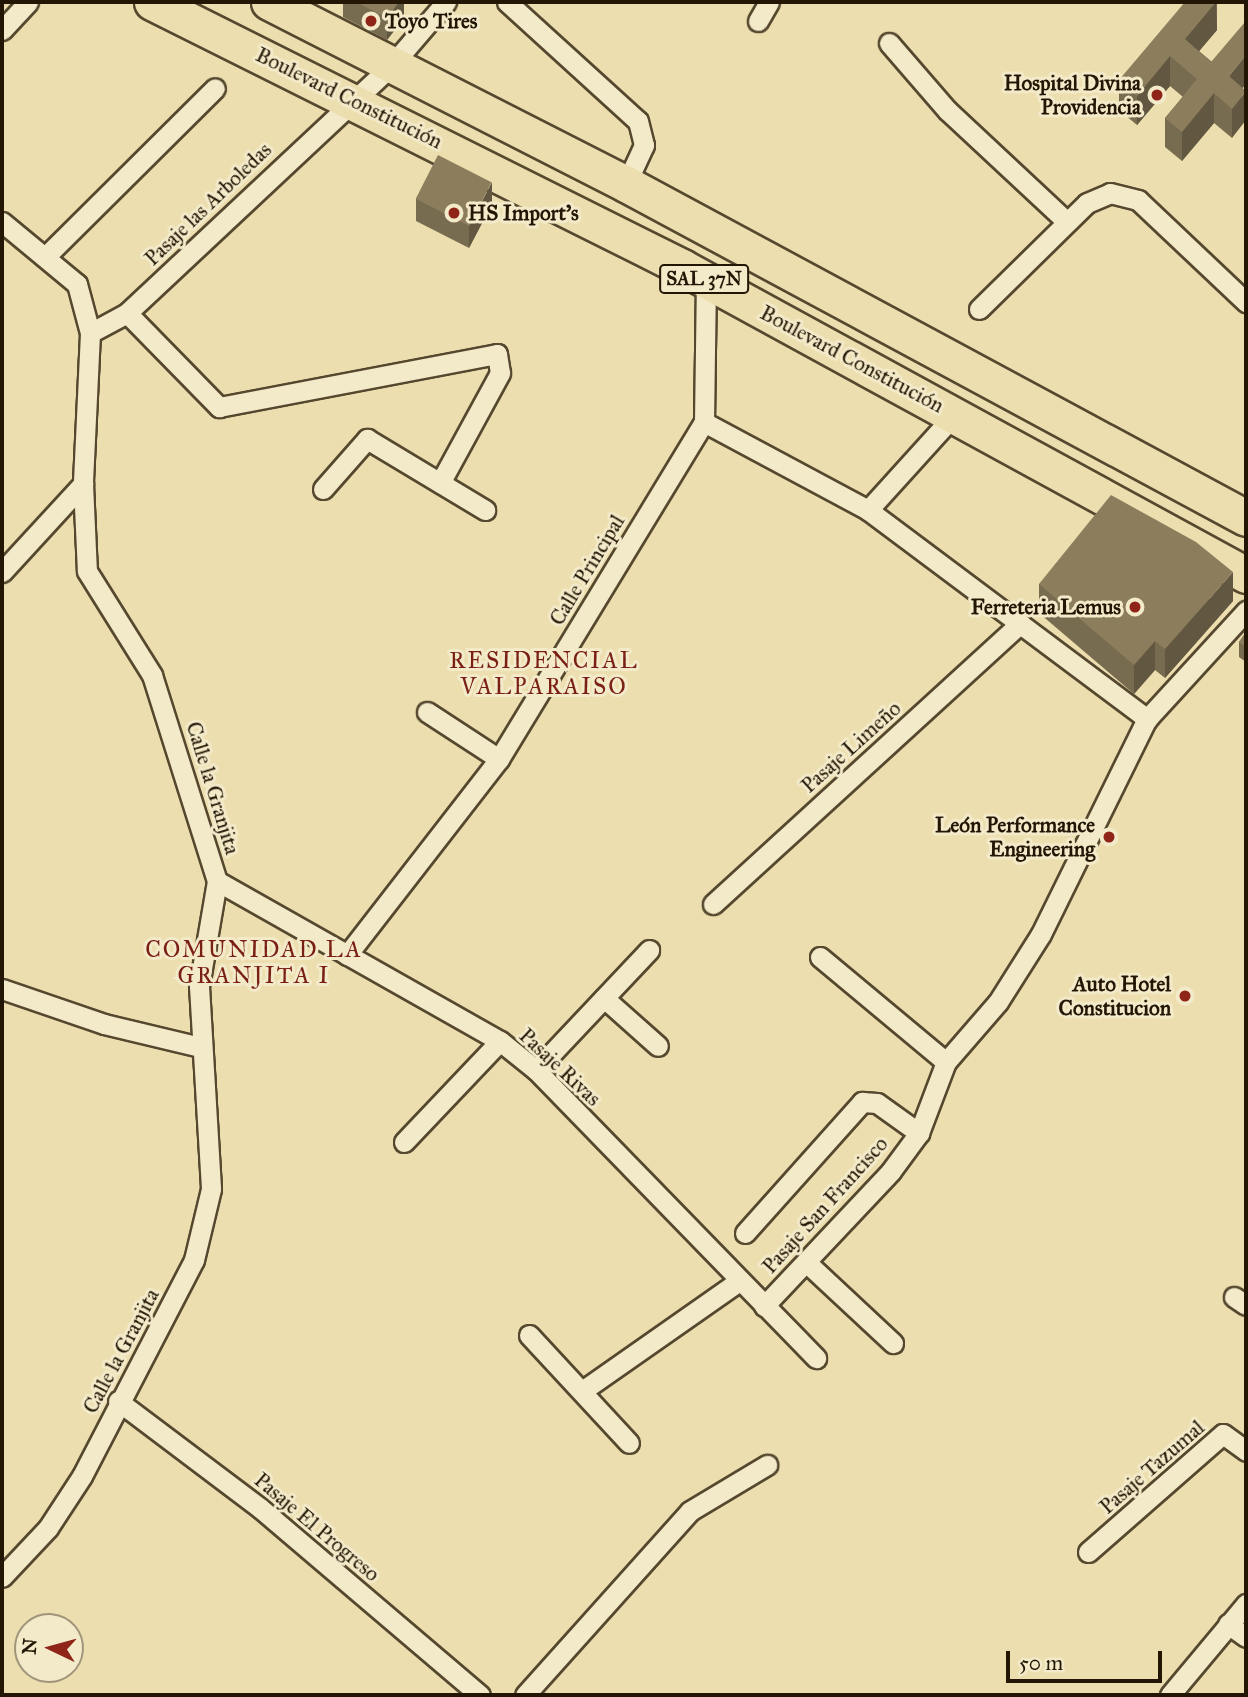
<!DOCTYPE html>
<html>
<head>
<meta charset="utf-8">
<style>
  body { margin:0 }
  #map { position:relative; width:1248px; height:1697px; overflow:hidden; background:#ecdeae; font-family:"IM FELL Great Primer",serif }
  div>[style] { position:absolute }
  .roads { filter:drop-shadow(2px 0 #55482f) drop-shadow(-2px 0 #55482f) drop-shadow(0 2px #55482f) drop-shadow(0 -2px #55482f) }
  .street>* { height:19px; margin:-9.5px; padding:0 9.5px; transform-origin:9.5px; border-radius:9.5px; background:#f3eaca }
  .highway>* { height:35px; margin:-17.5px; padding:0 17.5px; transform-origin:17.5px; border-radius:17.5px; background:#ecdeae }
  .wall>* { inset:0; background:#786c50; transform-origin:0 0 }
  .shaded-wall>* { inset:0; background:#625841 }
  .building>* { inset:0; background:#8c7e5d; transform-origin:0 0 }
  .dots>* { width:19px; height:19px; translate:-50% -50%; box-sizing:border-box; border:4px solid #f3eaca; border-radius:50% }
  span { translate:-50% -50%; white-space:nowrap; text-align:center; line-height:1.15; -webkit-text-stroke:6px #f3eaca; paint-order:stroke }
  .shield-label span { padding:2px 5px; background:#f3eaca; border:2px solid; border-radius:5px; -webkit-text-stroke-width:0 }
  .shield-label { font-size:19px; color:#231605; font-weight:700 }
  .poi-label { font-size:21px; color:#231605; font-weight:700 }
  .left { translate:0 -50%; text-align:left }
  .right { translate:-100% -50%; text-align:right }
  .street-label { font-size:21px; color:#231605 }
  .neighbourhood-label { font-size:23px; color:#7a1f14; letter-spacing:2px }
  .frame { position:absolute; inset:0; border:4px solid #231605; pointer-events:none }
  .north { position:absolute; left:14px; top:1613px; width:70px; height:70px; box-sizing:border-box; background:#f3eaca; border:2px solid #a0957b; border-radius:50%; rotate:275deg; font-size:19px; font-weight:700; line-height:28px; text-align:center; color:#231605 }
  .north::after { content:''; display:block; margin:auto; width:24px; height:32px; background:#8f2418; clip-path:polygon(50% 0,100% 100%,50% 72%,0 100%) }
  .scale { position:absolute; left:1006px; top:1651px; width:156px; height:32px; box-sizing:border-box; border:4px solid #231605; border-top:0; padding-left:9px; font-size:21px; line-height:24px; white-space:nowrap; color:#231605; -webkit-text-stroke:5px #f3eaca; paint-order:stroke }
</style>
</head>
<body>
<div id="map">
  <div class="roads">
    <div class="street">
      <div style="left:507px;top:2px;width:177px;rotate:42.3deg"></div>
      <div style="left:638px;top:121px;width:25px;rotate:76deg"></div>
      <div style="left:644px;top:145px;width:43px;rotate:114.8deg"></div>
      <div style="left:758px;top:21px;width:22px;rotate:-60deg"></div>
      <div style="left:2px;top:30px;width:38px;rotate:-47deg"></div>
      <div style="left:889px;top:43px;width:89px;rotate:49.1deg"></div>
      <div style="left:947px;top:110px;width:164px;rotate:43deg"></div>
      <div style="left:2px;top:222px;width:97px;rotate:39.6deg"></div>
      <div style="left:77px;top:284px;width:51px;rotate:75.1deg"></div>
      <div style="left:90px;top:333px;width:151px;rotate:92.7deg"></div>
      <div style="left:83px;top:484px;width:87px;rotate:87.4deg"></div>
      <div style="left:87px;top:571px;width:123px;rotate:58deg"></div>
      <div style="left:152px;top:675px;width:216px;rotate:72.5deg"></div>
      <div style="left:217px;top:881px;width:107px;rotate:99.7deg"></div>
      <div style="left:199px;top:986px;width:203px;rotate:86.6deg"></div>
      <div style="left:211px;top:1189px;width:73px;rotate:103.5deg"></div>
      <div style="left:194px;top:1260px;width:243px;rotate:117.4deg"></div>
      <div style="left:82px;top:1476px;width:62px;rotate:123.2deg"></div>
      <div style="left:48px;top:1528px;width:67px;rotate:133.2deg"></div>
      <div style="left:48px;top:254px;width:235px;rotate:-44.8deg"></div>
      <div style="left:979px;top:309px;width:151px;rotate:-44.5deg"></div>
      <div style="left:1087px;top:203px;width:25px;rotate:-23deg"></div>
      <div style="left:1110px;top:193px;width:29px;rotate:14deg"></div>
      <div style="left:1138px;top:200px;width:149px;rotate:43.4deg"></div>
      <div style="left:127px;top:313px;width:132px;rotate:45.6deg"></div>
      <div style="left:219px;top:407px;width:283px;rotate:-10.8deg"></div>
      <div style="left:497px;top:354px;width:19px;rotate:81deg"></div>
      <div style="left:500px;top:373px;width:125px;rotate:118.6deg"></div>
      <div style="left:90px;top:333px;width:42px;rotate:-28.4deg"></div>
      <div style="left:127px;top:313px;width:360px;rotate:-43.1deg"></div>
      <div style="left:390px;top:67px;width:86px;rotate:-49.3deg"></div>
      <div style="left:704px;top:422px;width:186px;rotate:28.2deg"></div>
      <div style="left:868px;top:510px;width:349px;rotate:36.8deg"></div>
      <div style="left:323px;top:489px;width:67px;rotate:-48.7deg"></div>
      <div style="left:367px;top:439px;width:138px;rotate:31deg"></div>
      <div style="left:868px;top:510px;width:130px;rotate:-47.8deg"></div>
      <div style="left:2px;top:572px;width:120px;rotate:-47.4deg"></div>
      <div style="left:427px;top:712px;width:86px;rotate:33.1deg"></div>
      <div style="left:217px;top:881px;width:325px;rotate:29.5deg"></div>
      <div style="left:500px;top:1041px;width:46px;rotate:38.9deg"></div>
      <div style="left:536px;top:1070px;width:402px;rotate:45.8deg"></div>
      <div style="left:713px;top:904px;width:416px;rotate:-42.4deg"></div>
      <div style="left:347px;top:955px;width:248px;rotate:-52.2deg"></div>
      <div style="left:499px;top:759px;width:394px;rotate:-58.7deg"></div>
      <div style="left:704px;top:422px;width:142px;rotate:-89.2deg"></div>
      <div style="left:820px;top:957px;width:164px;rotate:39.8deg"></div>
      <div style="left:2px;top:989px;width:108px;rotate:18.9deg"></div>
      <div style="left:104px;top:1024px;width:99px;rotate:13.5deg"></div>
      <div style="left:604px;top:998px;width:72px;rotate:41.6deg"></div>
      <div style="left:536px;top:1070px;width:165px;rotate:-46.7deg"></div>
      <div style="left:404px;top:1142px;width:139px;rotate:-46.5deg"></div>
      <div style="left:745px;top:1233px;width:176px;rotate:-48.2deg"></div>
      <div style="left:862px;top:1102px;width:15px;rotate:4deg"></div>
      <div style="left:877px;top:1103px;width:52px;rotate:35.5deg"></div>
      <div style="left:806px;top:1262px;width:119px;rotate:43deg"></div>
      <div style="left:1234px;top:1297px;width:14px;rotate:34deg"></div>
      <div style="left:764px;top:1306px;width:185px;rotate:-46.7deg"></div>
      <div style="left:891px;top:1171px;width:47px;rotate:-53.6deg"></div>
      <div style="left:919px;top:1133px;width:76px;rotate:-69.2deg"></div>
      <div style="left:946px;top:1062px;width:79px;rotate:-49.1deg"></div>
      <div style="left:998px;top:1002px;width:80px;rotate:-57.7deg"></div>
      <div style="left:1041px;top:934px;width:240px;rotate:-63.8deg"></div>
      <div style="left:1147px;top:719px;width:147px;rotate:-47.5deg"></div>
      <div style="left:529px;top:1335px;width:147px;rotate:47.2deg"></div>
      <div style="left:582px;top:1391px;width:192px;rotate:-35deg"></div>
      <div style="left:118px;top:1401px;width:178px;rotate:37deg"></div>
      <div style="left:260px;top:1508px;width:289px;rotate:40.4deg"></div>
      <div style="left:1088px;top:1552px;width:179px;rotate:-41.2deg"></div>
      <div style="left:1223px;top:1434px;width:29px;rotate:36deg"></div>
      <div style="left:1228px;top:1624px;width:22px;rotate:36deg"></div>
      <div style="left:525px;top:1695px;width:247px;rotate:-48.1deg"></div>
      <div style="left:690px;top:1511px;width:90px;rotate:-30.9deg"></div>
      <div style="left:1170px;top:1695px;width:119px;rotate:-50.1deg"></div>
    </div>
    <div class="highway">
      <div style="left:152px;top:2px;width:593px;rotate:26.57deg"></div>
      <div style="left:682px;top:267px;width:643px;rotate:28.64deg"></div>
      <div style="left:269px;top:2px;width:401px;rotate:27deg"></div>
      <div style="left:626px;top:184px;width:704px;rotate:28.31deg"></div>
    </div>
  </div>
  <div class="wall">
    <div style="clip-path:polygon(343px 2px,404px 2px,404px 18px,387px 40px,343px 17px)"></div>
    <div style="clip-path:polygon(1217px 2px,1217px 30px,1199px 51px,1243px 88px,1232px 138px,1214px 123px,1182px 161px,1165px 147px,1165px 118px,1183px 97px,1170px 86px,1137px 125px,1119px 110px,1119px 80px)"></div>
    <div style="clip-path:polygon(416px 199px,492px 204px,469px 248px,416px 221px)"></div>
    <div style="left:1246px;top:449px;width:25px;height:2px;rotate:90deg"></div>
    <div style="clip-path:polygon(1039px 584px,1233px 601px,1165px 678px,1155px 670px,1134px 694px,1039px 613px)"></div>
    <div style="clip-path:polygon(1246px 632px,1246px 662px,1239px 657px,1239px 642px)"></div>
  </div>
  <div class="shaded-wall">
    <div style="clip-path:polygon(399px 2px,404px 2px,404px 18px,387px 40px,387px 18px)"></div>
    <div style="clip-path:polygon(1216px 2px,1217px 30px,1185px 68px,1185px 39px)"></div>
    <div style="clip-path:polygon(1246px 55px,1246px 84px,1229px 105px,1229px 76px)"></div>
    <div style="clip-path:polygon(1170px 56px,1170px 86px,1137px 125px,1137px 96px)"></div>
    <div style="clip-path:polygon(1246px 91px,1246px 120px,1232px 138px,1232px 109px)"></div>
    <div style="clip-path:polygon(1214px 93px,1214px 123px,1182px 161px,1182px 132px)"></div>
    <div style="clip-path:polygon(492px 182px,492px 204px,469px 248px,469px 226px)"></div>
    <div style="clip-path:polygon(1233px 572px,1233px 601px,1165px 678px,1165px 649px)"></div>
    <div style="clip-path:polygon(1155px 641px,1155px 670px,1134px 694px,1134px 665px)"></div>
  </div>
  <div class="building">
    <div style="clip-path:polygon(356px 2px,399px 2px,387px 18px)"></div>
    <div style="clip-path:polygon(1185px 2px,1216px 2px,1185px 39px,1211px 62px,1245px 22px,1246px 24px,1246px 55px,1229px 76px,1246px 91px,1232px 109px,1214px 93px,1182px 132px,1165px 118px,1197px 79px,1170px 56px,1137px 96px,1119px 80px)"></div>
    <div style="left:438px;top:155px;width:60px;height:49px;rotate:27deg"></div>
    <div style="clip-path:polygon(1111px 495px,1196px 542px,1233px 572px,1165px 649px,1155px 641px,1134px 665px,1039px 584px)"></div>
    <div style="clip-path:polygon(1246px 632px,1246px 647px,1239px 642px)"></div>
  </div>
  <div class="dots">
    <div style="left:371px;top:21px;background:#8f2418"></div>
    <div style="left:1157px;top:95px;background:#8f2418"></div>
    <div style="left:454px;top:213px;background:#8f2418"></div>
    <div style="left:1135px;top:607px;background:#8f2418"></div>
    <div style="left:1109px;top:837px;background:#8f2418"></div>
    <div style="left:1185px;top:996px;background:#8f2418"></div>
  </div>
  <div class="shield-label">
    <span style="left:704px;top:279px">SAL 37N</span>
  </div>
  <div class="poi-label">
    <span class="left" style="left:385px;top:21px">Toyo Tires</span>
    <span class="right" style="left:1141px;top:95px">Hospital Divina<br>Providencia</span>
    <span class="left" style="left:468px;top:213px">HS Import's</span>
    <span class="right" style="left:1121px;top:607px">Ferreteria Lemus</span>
    <span class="right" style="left:1095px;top:837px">León Performance<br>Engineering</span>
    <span class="right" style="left:1171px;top:996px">Auto Hotel<br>Constitucion</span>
  </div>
  <div class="street-label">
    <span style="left:349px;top:98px;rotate:26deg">Boulevard Constitución</span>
    <span style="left:208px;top:204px;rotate:-44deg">Pasaje las Arboledas</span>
    <span style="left:852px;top:359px;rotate:28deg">Boulevard Constitución</span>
    <span style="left:587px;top:570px;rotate:-59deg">Calle Principal</span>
    <span style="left:851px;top:747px;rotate:-42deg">Pasaje Limeño</span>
    <span style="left:213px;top:788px;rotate:73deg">Calle la Granjita</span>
    <span style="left:560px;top:1067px;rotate:43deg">Pasaje Rivas</span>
    <span style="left:825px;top:1205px;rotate:-48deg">Pasaje San Francisco</span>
    <span style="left:121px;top:1351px;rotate:-62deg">Calle la Granjita</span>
    <span style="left:1152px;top:1467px;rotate:-41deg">Pasaje Tazumal</span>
    <span style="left:317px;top:1527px;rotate:40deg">Pasaje El Progreso</span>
  </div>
  <div class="neighbourhood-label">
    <span style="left:544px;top:673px">RESIDENCIAL<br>VALPARAISO</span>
    <span style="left:254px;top:962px">COMUNIDAD LA<br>GRANJITA I</span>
  </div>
  <div class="frame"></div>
  <div class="north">N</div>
  <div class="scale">50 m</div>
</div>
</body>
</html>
